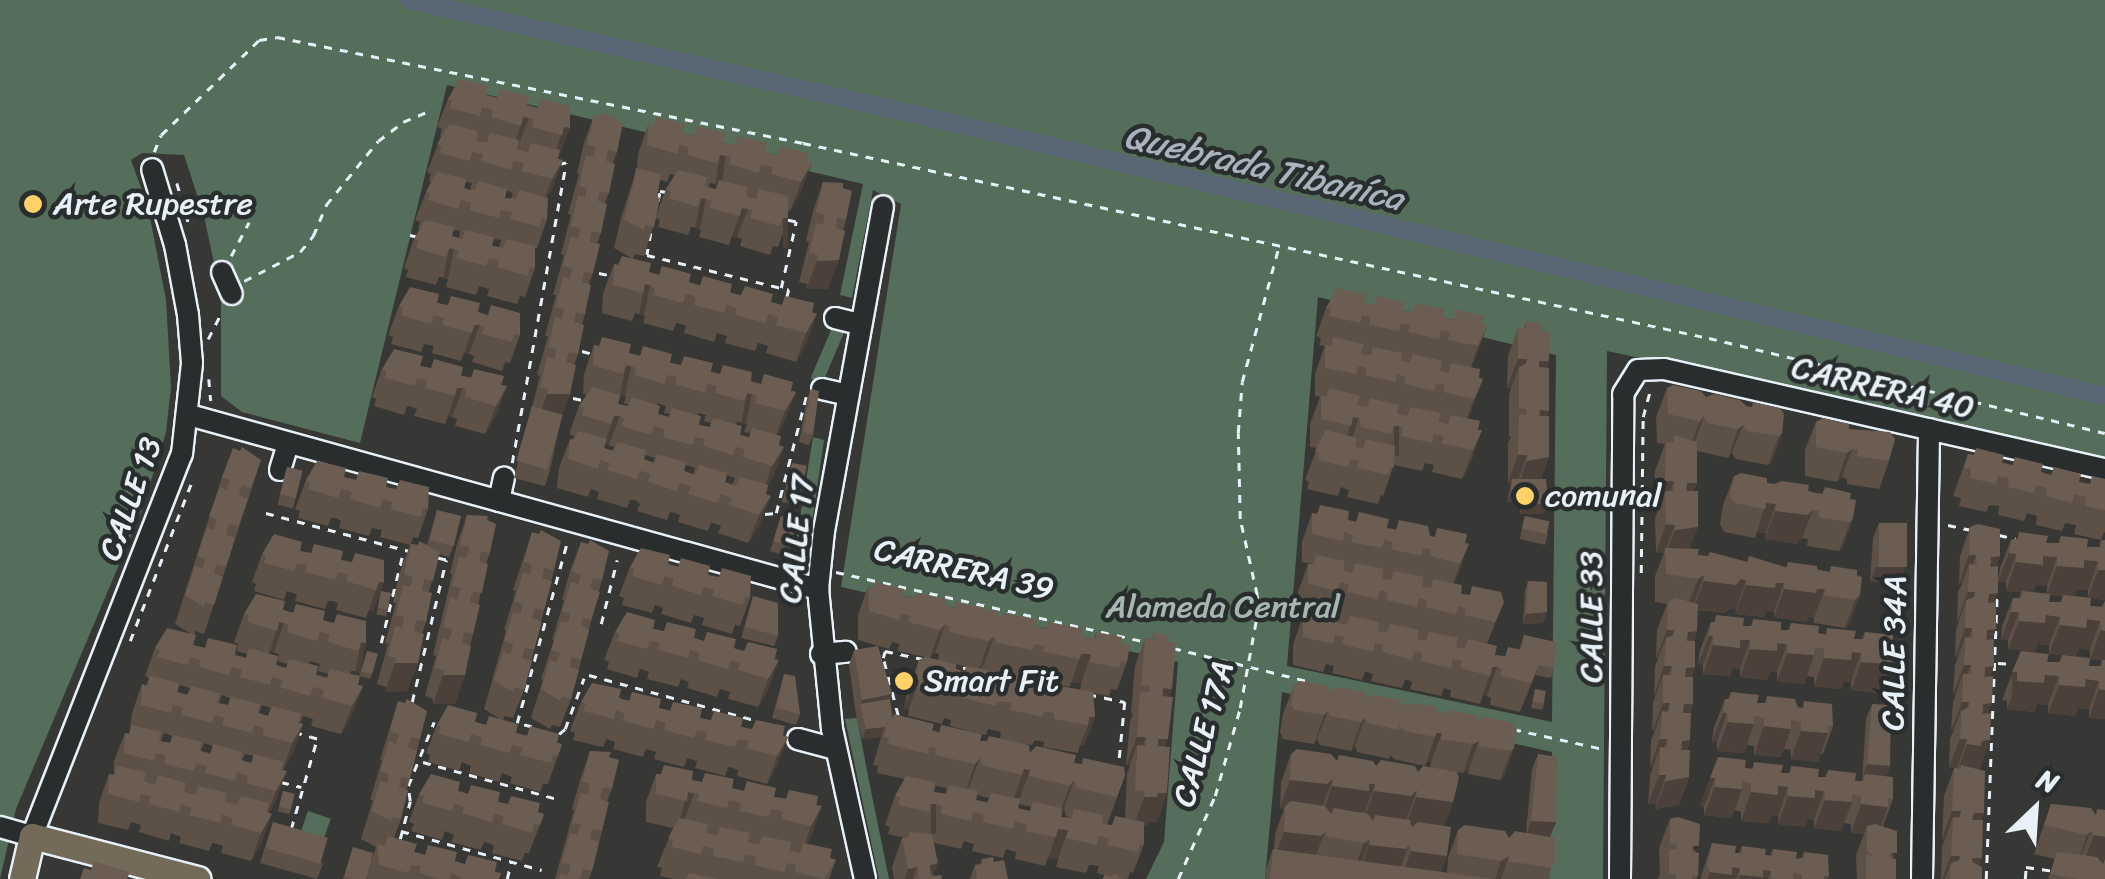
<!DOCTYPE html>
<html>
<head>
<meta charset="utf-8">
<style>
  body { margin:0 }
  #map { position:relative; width:2105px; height:879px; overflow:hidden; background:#373735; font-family:Sriracha,sans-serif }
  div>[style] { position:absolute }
  .green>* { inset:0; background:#556e5b; transform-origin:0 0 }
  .canal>* { height:18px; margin:-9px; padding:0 9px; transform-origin:9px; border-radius:9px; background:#596775 }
  .path>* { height:2.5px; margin-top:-1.25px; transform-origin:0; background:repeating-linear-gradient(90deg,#e8f1f8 0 8px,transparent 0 16px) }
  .roads { filter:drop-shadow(2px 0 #e8f1f8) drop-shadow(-2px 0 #e8f1f8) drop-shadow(0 2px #e8f1f8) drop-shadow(0 -2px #e8f1f8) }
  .minor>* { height:20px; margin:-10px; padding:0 10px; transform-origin:10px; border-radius:10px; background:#2a2d2e }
  .major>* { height:25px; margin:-12.5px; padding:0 12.5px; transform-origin:12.5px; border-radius:12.5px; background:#746a5a }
  .wall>* { inset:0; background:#5d5047; transform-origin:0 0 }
  .shaded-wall>* { inset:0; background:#4c413a; transform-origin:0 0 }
  .building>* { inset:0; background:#6c5d53; transform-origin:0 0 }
  .dots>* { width:28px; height:28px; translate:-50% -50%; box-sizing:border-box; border:5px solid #2a2d2e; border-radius:50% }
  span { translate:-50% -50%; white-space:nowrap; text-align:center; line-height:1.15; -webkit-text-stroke:9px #2a2d2e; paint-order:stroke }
  .poi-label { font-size:32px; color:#e8f1f8 }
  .left { translate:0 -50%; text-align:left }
  .street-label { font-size:32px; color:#e8f1f8 }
  .park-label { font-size:32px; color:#a6b6b1 }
  .water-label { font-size:35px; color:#a8b3bd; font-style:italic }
  .north { position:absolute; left:1985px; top:759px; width:100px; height:100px; -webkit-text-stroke:8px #2a2d2e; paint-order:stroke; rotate:25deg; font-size:28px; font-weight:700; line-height:40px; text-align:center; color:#e8f1f8 }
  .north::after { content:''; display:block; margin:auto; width:35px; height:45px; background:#e8f1f8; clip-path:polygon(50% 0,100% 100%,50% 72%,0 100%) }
</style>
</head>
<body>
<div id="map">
  <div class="green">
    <div style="clip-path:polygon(evenodd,0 0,2105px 0,2105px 458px,1607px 351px,1603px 879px,1549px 879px,1552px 752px,1282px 692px,1265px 879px,1146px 879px,1164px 842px,1178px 662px,841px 587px,901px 204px,873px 190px,852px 298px,840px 295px,863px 184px,447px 85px,360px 443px,242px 412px,221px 396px,221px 296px,204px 216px,184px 155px,142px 153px,131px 160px,148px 207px,166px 300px,171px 387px,166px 432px,142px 510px,16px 809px,0 879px,0 0,1318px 297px,1556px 355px,1552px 722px,1287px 666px,1318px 297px)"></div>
    <div style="left:834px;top:323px;width:13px;height:60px;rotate:23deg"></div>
    <div style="clip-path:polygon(813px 437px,824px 440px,809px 543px,796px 542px)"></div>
    <div style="clip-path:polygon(857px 718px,869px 781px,889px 879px,879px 879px,845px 719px)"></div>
    <div style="left:308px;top:811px;width:24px;height:22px;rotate:19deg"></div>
  </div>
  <div class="canal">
    <div style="left:409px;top:0;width:563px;rotate:12.73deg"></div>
    <div style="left:958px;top:124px;width:1179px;rotate:13.34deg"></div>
  </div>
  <div class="path">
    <div style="left:154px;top:152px;width:18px;rotate:-68deg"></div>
    <div style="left:161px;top:135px;width:136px;rotate:-44.1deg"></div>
    <div style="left:259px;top:40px;width:18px;rotate:-9deg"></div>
    <div style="left:277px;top:37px;width:537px;rotate:11.39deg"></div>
    <div style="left:803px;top:143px;width:927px;rotate:12.15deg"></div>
    <div style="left:1709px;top:338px;width:407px;rotate:13.5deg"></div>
    <div style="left:177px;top:183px;width:47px;rotate:73.9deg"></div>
    <div style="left:658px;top:201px;width:10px;rotate:-79deg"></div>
    <div style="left:660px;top:191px;width:7px;rotate:8deg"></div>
    <div style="left:651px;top:233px;width:22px;rotate:100deg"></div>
    <div style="left:647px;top:255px;width:146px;rotate:13.8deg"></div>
    <div style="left:789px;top:290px;width:7px;rotate:106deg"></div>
    <div style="left:410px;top:235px;width:9px;rotate:13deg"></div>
    <div style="left:231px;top:256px;width:38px;rotate:-62deg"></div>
    <div style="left:599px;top:273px;width:14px;rotate:12deg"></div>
    <div style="left:244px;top:281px;width:63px;rotate:-27.4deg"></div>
    <div style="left:300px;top:252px;width:21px;rotate:-51deg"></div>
    <div style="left:313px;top:236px;width:34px;rotate:-67deg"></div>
    <div style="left:326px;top:205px;width:82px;rotate:-50.9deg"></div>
    <div style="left:378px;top:141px;width:31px;rotate:-37deg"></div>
    <div style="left:403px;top:122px;width:28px;rotate:-23deg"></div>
    <div style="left:781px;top:288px;width:68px;rotate:-77.2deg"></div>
    <div style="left:796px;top:222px;width:9px;rotate:-167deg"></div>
    <div style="left:208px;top:339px;width:31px;rotate:-63deg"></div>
    <div style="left:582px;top:351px;width:11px;rotate:15deg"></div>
    <div style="left:209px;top:379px;width:22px;rotate:85deg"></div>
    <div style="left:573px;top:398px;width:10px;rotate:11deg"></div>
    <div style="left:512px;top:463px;width:305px;rotate:-79.8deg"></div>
    <div style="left:566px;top:163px;width:5px;rotate:169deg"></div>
    <div style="left:266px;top:513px;width:148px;rotate:14.9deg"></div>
    <div style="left:765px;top:514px;width:11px;rotate:-5deg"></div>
    <div style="left:776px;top:513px;width:120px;rotate:-75.5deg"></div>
    <div style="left:1948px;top:525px;width:25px;rotate:12deg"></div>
    <div style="left:1999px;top:535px;width:17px;rotate:13deg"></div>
    <div style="left:836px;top:572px;width:318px;rotate:12.7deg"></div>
    <div style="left:1641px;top:573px;width:156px;rotate:-89.3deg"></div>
    <div style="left:1643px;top:417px;width:31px;rotate:-75deg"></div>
    <div style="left:601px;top:624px;width:66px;rotate:-76deg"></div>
    <div style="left:130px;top:641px;width:172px;rotate:-68.8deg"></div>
    <div style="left:381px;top:643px;width:93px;rotate:-76.3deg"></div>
    <div style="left:1173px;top:648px;width:142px;rotate:13.8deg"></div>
    <div style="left:885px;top:651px;width:245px;rotate:12deg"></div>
    <div style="left:1125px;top:702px;width:82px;rotate:95.6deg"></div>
    <div style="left:1117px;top:784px;width:221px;rotate:-166.2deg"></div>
    <div style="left:902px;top:731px;width:75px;rotate:-104.6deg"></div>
    <div style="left:883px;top:658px;width:7px;rotate:-74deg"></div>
    <div style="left:1998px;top:663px;width:16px;rotate:4deg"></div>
    <div style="left:589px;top:675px;width:172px;rotate:15.2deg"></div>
    <div style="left:412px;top:702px;width:146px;rotate:-76.5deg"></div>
    <div style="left:446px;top:560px;width:9px;rotate:-167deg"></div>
    <div style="left:532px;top:727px;width:16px;rotate:-165deg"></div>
    <div style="left:517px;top:723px;width:184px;rotate:-74.5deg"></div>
    <div style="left:1513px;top:729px;width:92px;rotate:12.5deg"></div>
    <div style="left:559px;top:734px;width:8px;rotate:-40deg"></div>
    <div style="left:565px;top:729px;width:54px;rotate:-69.6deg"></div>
    <div style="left:423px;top:762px;width:136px;rotate:15.4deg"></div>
    <div style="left:281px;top:782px;width:21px;rotate:14deg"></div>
    <div style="left:291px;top:829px;width:94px;rotate:-73.9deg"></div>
    <div style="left:317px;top:739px;width:19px;rotate:-164deg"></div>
    <div style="left:401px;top:831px;width:146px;rotate:15.5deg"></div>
    <div style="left:400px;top:839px;width:39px;rotate:-75deg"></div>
    <div style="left:410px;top:801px;width:15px;rotate:-98deg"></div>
    <div style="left:408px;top:786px;width:69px;rotate:-67.9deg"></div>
    <div style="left:507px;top:879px;width:18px;rotate:-77deg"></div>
    <div style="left:1178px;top:879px;width:91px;rotate:-66deg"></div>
    <div style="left:1215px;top:796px;width:91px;rotate:-74.1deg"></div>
    <div style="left:1240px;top:708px;width:95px;rotate:-79.6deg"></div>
    <div style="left:1257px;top:615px;width:20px;rotate:-90deg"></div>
    <div style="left:1257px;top:595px;width:78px;rotate:-102.6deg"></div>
    <div style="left:1240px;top:519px;width:86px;rotate:-91.3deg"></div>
    <div style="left:1238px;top:433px;width:51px;rotate:-85.5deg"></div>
    <div style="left:1242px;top:382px;width:141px;rotate:-74.8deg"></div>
    <div style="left:1986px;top:879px;width:283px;rotate:-87.8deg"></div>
    <div style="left:2025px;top:879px;width:12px;rotate:-85deg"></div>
    <div style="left:2026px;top:867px;width:28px;rotate:8deg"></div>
  </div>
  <div class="roads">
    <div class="minor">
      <div style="left:222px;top:272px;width:24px;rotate:66deg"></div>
      <div style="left:835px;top:318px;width:25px;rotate:14deg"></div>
      <div style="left:822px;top:389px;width:26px;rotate:13deg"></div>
      <div style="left:189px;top:415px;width:653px;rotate:15.46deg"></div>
      <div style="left:280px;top:470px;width:28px;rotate:-73deg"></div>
      <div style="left:499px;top:501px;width:24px;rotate:-78deg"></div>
      <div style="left:821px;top:654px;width:25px;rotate:-5deg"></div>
      <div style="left:798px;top:739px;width:39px;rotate:15deg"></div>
      <div style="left:0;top:827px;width:33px;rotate:16deg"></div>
      <div style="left:32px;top:836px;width:410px;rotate:-68.6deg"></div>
      <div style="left:182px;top:454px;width:92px;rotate:-83.7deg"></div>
      <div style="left:192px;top:363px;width:48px;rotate:-94.8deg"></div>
      <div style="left:188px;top:315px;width:71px;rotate:-100.5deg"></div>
      <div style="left:175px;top:245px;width:79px;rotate:-106.8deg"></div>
      <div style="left:865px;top:879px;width:154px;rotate:-102.4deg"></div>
      <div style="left:832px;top:729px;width:141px;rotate:-95.7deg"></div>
      <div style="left:818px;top:589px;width:58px;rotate:-84.1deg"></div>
      <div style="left:824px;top:531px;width:330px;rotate:-79.7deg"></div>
      <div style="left:1620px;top:879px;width:485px;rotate:-89.6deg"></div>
      <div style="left:1623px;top:394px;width:28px;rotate:-58deg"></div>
      <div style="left:1638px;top:370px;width:26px;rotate:-2deg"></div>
      <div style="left:1664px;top:369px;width:452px;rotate:12.8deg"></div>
      <div style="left:1922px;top:879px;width:450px;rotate:-89.1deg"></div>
    </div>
    <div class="major">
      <div style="left:22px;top:879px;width:44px;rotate:-76.9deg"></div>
      <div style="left:32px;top:836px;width:171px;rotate:14.6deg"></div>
    </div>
  </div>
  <div class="wall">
    <div style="clip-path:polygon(evenodd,486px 95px,538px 108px,570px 106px,558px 159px,563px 160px,552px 189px,547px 197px,547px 220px,537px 248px,535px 248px,535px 268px,525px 297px,520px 296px,517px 304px,487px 296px,489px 289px,479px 286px,476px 295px,446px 287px,448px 279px,444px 277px,439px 277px,436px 285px,406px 277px,408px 270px,404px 268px,414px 239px,420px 229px,418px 229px,420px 222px,415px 220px,426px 192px,431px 182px,429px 181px,431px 174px,427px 172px,441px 136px,440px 136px,442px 129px,437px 127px,448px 99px,486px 95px,466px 182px,472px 183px,470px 190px,464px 188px,466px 182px,486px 95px,506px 190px,513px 193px,511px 199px,505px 198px,506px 190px,486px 95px,454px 230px,460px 231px,459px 238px,452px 236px,454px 230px,486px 95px,494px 239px,501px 240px,499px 247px,492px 246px,494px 239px)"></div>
    <div style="clip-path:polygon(594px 115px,617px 152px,613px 163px,609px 193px,605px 203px,601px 233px,597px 244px,593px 273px,589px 284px,585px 314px,582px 324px,578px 354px,574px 365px,570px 394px,562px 415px,550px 470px,545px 486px,514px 478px,540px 376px,537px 375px,548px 336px,545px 336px,556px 295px,553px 295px,564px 255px,561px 254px,571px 215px,568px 214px,579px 174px,577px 173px,584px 143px)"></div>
    <div style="clip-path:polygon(evenodd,648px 125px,777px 155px,809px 153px,801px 192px,790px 211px,788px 210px,788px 218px,778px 247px,773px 246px,770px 255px,740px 246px,742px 239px,737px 237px,732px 236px,729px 245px,699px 237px,701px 230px,696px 228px,691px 227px,688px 235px,658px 227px,660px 220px,656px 218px,644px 256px,635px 254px,633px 259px,614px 248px,621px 218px,637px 168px,638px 154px,648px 125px,670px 174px,675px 175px,666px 189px,656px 216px,657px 197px,660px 180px,667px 182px,670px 174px,648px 125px,710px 183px,717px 184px,716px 189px,709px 187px,710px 183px)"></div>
    <div style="clip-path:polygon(823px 182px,843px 188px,846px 220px,828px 289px,806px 289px,807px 284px,799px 282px,809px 242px,806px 241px,813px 211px)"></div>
    <div style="clip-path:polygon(614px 264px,782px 305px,814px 303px,807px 342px,796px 362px,766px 353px,768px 346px,763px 344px,758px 343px,755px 351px,725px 343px,727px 336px,717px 333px,714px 342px,684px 333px,686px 326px,681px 324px,676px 323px,673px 331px,643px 323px,645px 316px,640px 314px,635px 313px,632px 321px,602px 313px,603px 293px)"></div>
    <div style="clip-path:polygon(437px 303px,478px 312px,520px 335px,510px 363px,505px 362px,502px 371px,472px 362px,474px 356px,469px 354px,464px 353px,461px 361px,432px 353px,434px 346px,424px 344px,421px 352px,391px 344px,393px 337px,388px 335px,399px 306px)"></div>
    <div style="clip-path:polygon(1365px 303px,1487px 326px,1471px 367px,1479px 378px,1483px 379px,1468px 418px,1478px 430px,1482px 430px,1472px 459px,1462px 479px,1432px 472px,1434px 465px,1429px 464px,1425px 463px,1422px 471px,1394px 465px,1383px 496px,1381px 495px,1378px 504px,1347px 497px,1349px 490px,1341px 487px,1338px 496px,1307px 489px,1309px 482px,1305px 480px,1317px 448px,1310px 447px,1310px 424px,1320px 397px,1315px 396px,1315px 373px,1325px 346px,1319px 345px,1321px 338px,1316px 336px,1326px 308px)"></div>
    <div style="clip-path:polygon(1526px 321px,1541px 330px,1549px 361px,1547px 368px,1547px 416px,1541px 479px,1544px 514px,1520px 514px,1520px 502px,1507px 502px,1511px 483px,1508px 483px,1508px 443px,1511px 437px,1509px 436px,1509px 395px,1511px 388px,1507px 388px,1508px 356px,1518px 328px,1524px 328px)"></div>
    <div style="clip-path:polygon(evenodd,594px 345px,796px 392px,785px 420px,777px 435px,774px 475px,768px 485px,760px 524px,748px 543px,718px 533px,721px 526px,716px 524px,711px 523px,708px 531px,678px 522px,680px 515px,675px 513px,670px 512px,667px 520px,637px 511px,640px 504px,635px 500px,630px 500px,627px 508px,597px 499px,599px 492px,591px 489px,588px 497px,557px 488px,559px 468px,570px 439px,572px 440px,574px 436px,569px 434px,579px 406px,587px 395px,583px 394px,584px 374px,594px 345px,621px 394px,626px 397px,624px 403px,629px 405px,628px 406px,618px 404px,621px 394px,594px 345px,657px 403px,666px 406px,664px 413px,670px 414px,669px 417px,658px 414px,657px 403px,594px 345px,698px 413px,706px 415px,704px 421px,711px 423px,710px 427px,699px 425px,698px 413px,594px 345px,737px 422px,747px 424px,744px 432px,750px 433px,749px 438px,740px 435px,736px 424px,737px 422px,594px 345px,605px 444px,614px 447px,612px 451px,604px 448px,605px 444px,594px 345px,645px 455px,655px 458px,653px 463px,644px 459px,645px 455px,594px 345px,686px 465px,695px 468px,693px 474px,684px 471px,686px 465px,594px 345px,727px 475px,735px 478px,732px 485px,725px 482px,727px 475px)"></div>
    <div style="clip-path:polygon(420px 366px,507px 386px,496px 415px,485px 434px,455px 426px,457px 419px,452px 417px,448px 416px,445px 424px,414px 416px,417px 409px,412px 407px,407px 406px,404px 415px,374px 406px,376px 399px,372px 397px,382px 369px)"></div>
    <div style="clip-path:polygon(1667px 388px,1746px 406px,1782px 433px,1772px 461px,1768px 465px,1736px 459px,1732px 453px,1728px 458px,1697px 451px,1697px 483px,1694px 491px,1690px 548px,1698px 555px,1747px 562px,1749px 556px,1786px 567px,1788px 562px,1829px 572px,1831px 566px,1862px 577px,1850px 624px,1845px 628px,1814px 623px,1814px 618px,1808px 617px,1806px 622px,1774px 617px,1774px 612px,1766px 611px,1764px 617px,1735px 614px,1736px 609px,1731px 608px,1725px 613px,1697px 610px,1697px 631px,1694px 641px,1695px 667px,1692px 677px,1693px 704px,1690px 713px,1690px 740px,1687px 750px,1689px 777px,1679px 805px,1655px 809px,1656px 804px,1648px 804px,1650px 776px,1653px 767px,1650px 767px,1651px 740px,1655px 731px,1652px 731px,1653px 703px,1656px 695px,1654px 695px,1655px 667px,1658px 658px,1656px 658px,1657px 630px,1667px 604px,1655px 602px,1655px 576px,1664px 553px,1656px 553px,1655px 519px,1658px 509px,1655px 509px,1655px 471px,1665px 444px,1657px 443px,1656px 417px)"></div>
    <div style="clip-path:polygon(811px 389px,813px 435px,809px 445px,799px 442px,807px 399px)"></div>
    <div style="clip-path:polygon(1816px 422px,1849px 429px,1889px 461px,1879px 489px,1847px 484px,1847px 479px,1842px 477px,1837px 482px,1805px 476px,1805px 450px)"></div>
    <div style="clip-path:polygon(1968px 454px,2013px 465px,2015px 457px,2041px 472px,2051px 475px,2054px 467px,2079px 482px,2090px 484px,2105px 479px,2105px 533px,2104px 532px,2101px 540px,2074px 534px,2076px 525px,2065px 523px,2062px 531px,2036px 525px,2037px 516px,2027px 513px,2024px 521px,1998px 515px,1999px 506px,1989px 505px,1986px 512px,1959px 506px,1961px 498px,1953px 496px)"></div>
    <div style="clip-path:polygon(evenodd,261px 460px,204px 634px,195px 631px,193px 645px,246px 658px,247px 654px,237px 651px,238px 644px,234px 642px,244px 614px,283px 610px,323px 620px,366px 643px,356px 671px,351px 671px,350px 674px,359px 676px,367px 651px,378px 654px,370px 679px,359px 676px,358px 685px,363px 686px,352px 715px,341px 734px,311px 726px,313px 719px,303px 716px,300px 723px,303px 724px,293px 752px,283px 770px,276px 800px,269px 813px,262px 842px,251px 861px,221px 853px,223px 846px,217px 844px,212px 843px,209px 851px,179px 843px,181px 837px,171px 833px,169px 841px,139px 832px,141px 825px,131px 822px,128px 830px,98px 823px,99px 803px,109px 774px,114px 775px,114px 761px,125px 733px,129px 734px,132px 713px,142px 684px,146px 685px,149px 678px,145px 676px,155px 648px,191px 634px,175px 624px,222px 477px,261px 460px,270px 651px,279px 654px,277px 661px,288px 664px,286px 668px,276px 665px,269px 653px,270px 651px,261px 460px,310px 661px,320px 664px,318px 671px,329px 674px,327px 678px,316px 675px,309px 664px,310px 661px,261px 460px,180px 685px,190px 688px,187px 695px,177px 693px,180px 685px,261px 460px,222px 695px,230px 698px,228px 705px,219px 703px,222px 695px,261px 460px,262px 705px,271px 708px,268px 716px,259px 713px,262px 705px,261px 460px,164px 733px,172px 736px,170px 743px,161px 741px,164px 733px,261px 460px,204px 743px,213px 746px,210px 753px,201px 751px,204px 743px,261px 460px,245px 754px,254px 756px,251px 763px,242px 761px,245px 754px)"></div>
    <div style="clip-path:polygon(792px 463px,800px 495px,796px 505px,782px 502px)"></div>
    <div style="left:287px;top:467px;width:16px;height:39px;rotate:14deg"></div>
    <div style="clip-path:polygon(1734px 476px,1822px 494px,1825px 487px,1850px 499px,1853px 518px,1843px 546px,1839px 551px,1807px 546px,1808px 539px,1802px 538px,1797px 544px,1765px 539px,1766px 533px,1757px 532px,1755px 538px,1724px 532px,1720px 524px,1723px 505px)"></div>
    <div style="clip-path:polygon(344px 477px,386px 487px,428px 509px,418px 538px,413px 537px,411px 544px,427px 545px,437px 510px,453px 547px,449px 557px,439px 554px,429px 592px,426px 622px,422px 634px,418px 663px,407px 691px,385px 692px,386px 687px,377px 684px,388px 644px,385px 643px,396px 603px,393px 603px,400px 572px,410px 545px,380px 537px,382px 530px,372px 528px,369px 536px,339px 528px,341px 521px,336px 518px,331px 518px,328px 526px,298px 518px,300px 511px,295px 509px,306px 480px)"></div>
    <div style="clip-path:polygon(1312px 513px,1434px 537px,1467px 534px,1459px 572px,1454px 583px,1461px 594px,1504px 602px,1487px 643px,1495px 655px,1505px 656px,1519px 650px,1524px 635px,1554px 668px,1551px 678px,1535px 675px,1520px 712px,1490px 705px,1491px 698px,1487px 696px,1483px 695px,1480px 704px,1450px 697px,1451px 690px,1447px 689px,1444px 688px,1441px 696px,1410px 689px,1412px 682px,1408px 680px,1405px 680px,1402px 688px,1371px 681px,1373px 674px,1368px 672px,1365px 672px,1362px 680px,1332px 673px,1334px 666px,1326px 664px,1323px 672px,1293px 665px,1293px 645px,1303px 616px,1308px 617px,1308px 615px,1297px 612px,1298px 592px,1308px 564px,1312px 564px,1302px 562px,1302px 542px)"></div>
    <div style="clip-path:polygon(467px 515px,487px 520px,490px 553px,486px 564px,473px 634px,455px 704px,433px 704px,433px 699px,425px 696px,436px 656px,433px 655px,452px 575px,450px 574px,457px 544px)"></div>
    <div style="clip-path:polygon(781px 516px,791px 545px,787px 556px,770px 551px)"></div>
    <div style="clip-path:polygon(1525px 516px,1548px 534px,1545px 545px,1520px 539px,1522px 526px)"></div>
    <div style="clip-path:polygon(1879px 523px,1905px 567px,1900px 582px,1870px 582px,1873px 538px)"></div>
    <div style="clip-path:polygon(evenodd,1970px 527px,2000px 556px,1996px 566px,1998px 581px,2000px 568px,2011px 540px,2017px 539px,2019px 532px,2046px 543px,2058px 543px,2061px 536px,2087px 547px,2099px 547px,2101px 540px,2105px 600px,2091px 598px,2090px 606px,2101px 607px,2105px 601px,2105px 719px,2089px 718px,2089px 709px,2078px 708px,2075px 716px,2048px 713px,2048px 705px,2037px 704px,2034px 712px,2007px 709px,2007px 701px,2002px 700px,2021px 651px,2047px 662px,2059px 662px,2062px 655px,2049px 654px,2049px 645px,2038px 644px,2008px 649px,2008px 640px,2001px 640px,2002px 626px,2013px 598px,2019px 598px,2021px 592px,2006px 591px,2006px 582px,1998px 582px,1998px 593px,1995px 603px,1996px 629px,1992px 640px,1994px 666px,1990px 676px,1992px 703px,1988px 713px,1980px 769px,1977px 769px,1981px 820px,1982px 858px,1979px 865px,1982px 879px,1941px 879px,1942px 846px,1945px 839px,1942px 839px,1944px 796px,1954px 768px,1957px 768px,1949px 767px,1950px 739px,1954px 730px,1951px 730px,1953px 702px,1956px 694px,1953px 694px,1955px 665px,1958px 657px,1955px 657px,1956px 629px,1959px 621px,1957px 621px,1958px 592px,1962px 584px,1959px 584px,1960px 556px,1970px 527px,2036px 585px,2047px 586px,2047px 594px,2033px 592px,2036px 585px,1970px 527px,2077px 589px,2088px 590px,2088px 598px,2074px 596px,2077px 589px,1970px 527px,2050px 595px,2063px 596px,2060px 602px,2049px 602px,2050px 595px,1970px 527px,2079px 648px,2090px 650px,2090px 659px,2102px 660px,2100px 666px,2089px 666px,2063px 655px,2079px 648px)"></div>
    <div style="clip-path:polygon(532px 532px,554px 570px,524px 690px,513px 718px,505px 716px,503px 720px,516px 733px,562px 744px,548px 784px,543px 784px,540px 792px,510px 783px,512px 777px,502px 773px,499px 782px,469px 773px,471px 766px,462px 762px,459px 771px,428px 762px,430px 755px,426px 753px,437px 725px,475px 722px,486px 725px,500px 719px,484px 709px,506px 631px,504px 630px,516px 591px,513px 590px)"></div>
    <div style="clip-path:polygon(581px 542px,602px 580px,571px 699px,560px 727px,552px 725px,550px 729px,531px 718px,543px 680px,541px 679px,554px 640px,552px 640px,564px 601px,562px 600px,570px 571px)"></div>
    <div style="clip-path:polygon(300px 551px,341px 560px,384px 582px,373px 611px,369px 610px,366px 618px,336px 610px,338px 603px,333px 601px,328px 601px,325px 609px,295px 601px,297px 594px,287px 591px,284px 600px,254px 591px,256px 584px,252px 582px,262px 554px)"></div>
    <div style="clip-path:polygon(668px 564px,708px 575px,750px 598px,740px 626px,735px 625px,732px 634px,702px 625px,704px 618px,694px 615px,691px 623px,661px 614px,663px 608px,655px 605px,652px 613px,622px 605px,624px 598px,619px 596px,630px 567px)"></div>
    <div style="clip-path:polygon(1528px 581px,1547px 612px,1543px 623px,1523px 624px,1525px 592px)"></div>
    <div style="clip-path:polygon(evenodd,868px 586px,1001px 619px,1003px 613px,1036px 626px,1047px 628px,1049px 622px,1082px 636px,1094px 639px,1096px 632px,1122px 644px,1127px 662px,1117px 690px,1111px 689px,1109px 696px,1093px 693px,1095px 717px,1084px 745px,1080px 745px,1078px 753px,1043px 747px,1044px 742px,1035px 740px,1032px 745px,1026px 744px,1030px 753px,1125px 775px,1107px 825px,1112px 825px,1125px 818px,1127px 774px,1130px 765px,1126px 765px,1130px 721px,1133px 714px,1131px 713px,1135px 666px,1145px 638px,1152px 639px,1154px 632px,1168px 642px,1172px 689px,1169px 696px,1165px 747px,1167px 793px,1157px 822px,1148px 821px,1147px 826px,1144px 826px,1144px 844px,1133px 873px,1130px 872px,1128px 879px,1103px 879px,1104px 875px,1097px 873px,1099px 866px,1093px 865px,1089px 865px,1086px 873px,1056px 867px,1058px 859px,1048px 858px,1045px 866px,1015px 859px,1016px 852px,1006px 849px,1003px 858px,972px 851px,974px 844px,964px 841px,961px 849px,934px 843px,934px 876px,942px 879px,894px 879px,892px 867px,902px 838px,905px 838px,888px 834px,890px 827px,885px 825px,895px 796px,905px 779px,877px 773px,878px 766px,873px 765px,881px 737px,862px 739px,856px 715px,849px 665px,854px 650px,890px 699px,893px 718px,939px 732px,941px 725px,980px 741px,986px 741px,1000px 738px,1001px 732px,988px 729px,986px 735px,950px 726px,951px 720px,944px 718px,942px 724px,908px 716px,909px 709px,904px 708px,908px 689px,919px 660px,925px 657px,898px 651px,899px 644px,892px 642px,889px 649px,858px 640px,858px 615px,868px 586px,935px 653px,939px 654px,938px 660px,930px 658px,935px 653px,868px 586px,956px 664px,966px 667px,964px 672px,956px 669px,956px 664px,868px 586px,1024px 673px,1034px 675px,1033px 680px,1023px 678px,1024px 673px,868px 586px,1002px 675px,1014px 677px,1012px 682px,1002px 680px,1002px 675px,868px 586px,1036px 681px,1070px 687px,1071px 683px,1081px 683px,1080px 690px,1058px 691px,1048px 689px,1036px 681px,868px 586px,935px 786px,947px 788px,945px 794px,934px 792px,935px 786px,868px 586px,977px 795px,989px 798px,987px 802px,976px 800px,977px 795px,868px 586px,1019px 804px,1031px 807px,1030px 811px,1018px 808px,1019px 804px,868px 586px,1064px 809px,1066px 816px,1071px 818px,1061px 817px,1064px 809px)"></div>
    <div style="left:381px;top:591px;width:10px;height:24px;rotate:11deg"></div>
    <div style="clip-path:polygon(753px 596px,778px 636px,774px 646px,741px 638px)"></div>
    <div style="clip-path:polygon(1716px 615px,1743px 626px,1751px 626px,1753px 619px,1781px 630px,1788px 630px,1791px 623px,1818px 633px,1825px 635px,1827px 628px,1854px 639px,1862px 639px,1865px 632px,1894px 657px,1883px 685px,1881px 685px,1878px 693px,1851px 690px,1851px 682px,1844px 681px,1841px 689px,1814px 686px,1814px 677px,1807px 676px,1804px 684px,1777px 681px,1777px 672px,1770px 672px,1767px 680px,1740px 677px,1740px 669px,1733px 668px,1730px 676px,1703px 674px,1703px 665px,1698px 664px,1700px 650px,1711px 622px,1714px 622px)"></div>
    <div style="clip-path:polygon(653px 629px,744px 651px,777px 649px,769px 688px,758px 707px,728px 699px,730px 692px,720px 689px,717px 697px,687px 688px,689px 682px,681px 679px,678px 687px,647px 679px,649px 672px,640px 669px,637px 678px,607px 669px,609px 662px,604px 660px,615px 632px)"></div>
    <div style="clip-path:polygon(784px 674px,800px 714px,796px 725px,772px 718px)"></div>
    <div style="clip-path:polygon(1294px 685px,1400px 704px,1478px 720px,1514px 748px,1504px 776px,1500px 780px,1468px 774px,1469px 769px,1463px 773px,1457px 772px,1453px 802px,1444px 826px,1447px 856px,1441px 872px,1447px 873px,1448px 858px,1458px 830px,1509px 838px,1526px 833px,1532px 769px,1538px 754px,1556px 822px,1550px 837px,1555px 838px,1549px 879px,1265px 879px,1266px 869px,1273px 849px,1274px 850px,1275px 834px,1284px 809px,1280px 808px,1281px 782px,1291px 754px,1418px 772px,1430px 767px,1431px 762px,1427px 761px,1425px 766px,1394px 759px,1390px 755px,1389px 759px,1357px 752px,1355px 746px,1351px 751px,1320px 745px,1317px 739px,1314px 744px,1283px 739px,1280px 732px,1283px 714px)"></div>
    <div style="clip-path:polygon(1535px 689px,1544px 705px,1542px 710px,1531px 708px)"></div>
    <div style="clip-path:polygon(1731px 692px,1757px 703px,1765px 703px,1767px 696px,1802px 708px,1804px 701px,1833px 726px,1823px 754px,1820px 754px,1818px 762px,1791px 759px,1791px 750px,1783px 749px,1781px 757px,1754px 755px,1754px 746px,1747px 745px,1744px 753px,1717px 751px,1717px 742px,1712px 741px,1714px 727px,1725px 699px,1728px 699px)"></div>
    <div style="clip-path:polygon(619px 698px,700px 718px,788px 737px,777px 765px,767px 784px,737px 776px,738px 770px,733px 768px,728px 767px,725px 776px,695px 768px,697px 761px,687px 758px,684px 767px,654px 759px,656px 752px,646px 749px,643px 757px,613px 749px,615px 742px,606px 739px,603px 747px,573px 740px,575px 733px,570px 731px,581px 702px)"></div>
    <div style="clip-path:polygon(398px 701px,420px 739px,407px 789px,401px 819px,394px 838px,414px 852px,495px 872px,499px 879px,367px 879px,367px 875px,366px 879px,343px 879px,353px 847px,371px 861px,376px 847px,361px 839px,373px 800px,370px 800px,382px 760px,380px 760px)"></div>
    <div style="clip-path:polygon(1872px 704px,1886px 777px,1893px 799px,1883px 826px,1894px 859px,1896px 879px,1857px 879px,1856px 855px,1864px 834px,1851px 833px,1851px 824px,1844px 823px,1841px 831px,1814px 828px,1814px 820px,1808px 819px,1805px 827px,1778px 824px,1778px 816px,1771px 815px,1768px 823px,1741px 821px,1741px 812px,1734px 810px,1732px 818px,1704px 815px,1704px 807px,1700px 806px,1718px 757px,1745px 768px,1752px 769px,1754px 762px,1781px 773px,1789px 773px,1791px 766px,1818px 777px,1825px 777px,1828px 770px,1855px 781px,1862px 781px,1866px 719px)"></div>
    <div style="clip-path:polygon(590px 751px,609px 757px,612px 789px,607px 801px,602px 831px,592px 871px,589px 879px,555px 879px,574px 810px,572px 809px,580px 780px)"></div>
    <div style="clip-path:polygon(656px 774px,786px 799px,818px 796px,812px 835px,807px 844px,830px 858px,836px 860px,829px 879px,674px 879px,660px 876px,662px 868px,657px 867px,673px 828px,646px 822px,646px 802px)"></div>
    <div style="left:283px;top:791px;width:12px;height:21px;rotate:14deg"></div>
    <div style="clip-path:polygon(458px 791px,544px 814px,529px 853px,525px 853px,522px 861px,492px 853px,494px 846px,489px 843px,484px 842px,481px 850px,451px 842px,454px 835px,445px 831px,442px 840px,411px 831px,414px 824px,409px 822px,419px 794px)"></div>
    <div style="clip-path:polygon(2051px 804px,2095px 814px,2105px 879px,2048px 879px,2055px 859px,2034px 854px)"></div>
    <div style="clip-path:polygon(1670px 819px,1697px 853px,1697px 879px,1658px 879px,1660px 873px,1659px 848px)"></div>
    <div style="clip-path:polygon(273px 822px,323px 864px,317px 879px,260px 863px)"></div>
    <div style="clip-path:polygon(1712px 843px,1735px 853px,1739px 853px,1742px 846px,1765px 855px,1770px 856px,1773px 849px,1796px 859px,1801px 858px,1804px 852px,1828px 879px,1700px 879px)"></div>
    <div style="clip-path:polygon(982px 859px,994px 862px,1008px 879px,970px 879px,975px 865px,980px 864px)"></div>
  </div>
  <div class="shaded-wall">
    <div style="clip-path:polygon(523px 117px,529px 118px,518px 146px,514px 146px)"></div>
    <div style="clip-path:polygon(564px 127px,570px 128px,559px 156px,554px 155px)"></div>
    <div style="left:720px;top:155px;width:6px;height:30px;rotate:9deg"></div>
    <div style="clip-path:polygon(563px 160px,552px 189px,541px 208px,552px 179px)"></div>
    <div style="clip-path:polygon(812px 163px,801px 192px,790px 211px,801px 182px)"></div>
    <div style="left:701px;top:198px;width:5px;height:31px;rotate:11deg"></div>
    <div style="clip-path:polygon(742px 208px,748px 209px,737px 237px,732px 236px)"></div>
    <div style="left:783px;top:218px;width:5px;height:30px"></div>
    <div style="left:449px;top:248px;width:5px;height:31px;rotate:11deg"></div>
    <div style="clip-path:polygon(839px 260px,828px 289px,806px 289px,817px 261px)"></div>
    <div style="left:645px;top:284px;width:5px;height:31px;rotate:11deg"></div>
    <div style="clip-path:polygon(817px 314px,807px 342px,796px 362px,806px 333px)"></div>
    <div style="clip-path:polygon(474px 325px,480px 325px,469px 354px,464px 353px)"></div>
    <div style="clip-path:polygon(1487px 326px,1477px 355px,1468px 375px,1478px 346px)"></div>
    <div style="clip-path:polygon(1518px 359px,1527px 359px,1519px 380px,1519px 367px,1511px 388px,1507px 388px)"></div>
    <div style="clip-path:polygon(1539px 361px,1549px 361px,1539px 390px)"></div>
    <div style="left:626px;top:365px;width:5px;height:31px;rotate:11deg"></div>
    <div style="clip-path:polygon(1483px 379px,1472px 408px,1463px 428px,1474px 399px)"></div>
    <div style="clip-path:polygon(507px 386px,496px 415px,485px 434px,496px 406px)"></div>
    <div style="clip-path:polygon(457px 388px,463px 388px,452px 417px,448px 416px)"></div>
    <div style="clip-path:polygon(796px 392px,785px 420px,774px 440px,785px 411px)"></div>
    <div style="left:747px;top:393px;width:5px;height:31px;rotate:11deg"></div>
    <div style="clip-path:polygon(547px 394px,570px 394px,559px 423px,537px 423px)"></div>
    <div style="clip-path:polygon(1540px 410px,1549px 411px,1538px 439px)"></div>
    <div style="clip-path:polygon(614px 416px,620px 416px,609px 445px,604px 444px)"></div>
    <div style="clip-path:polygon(1704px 416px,1694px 444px,1689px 449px,1700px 421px)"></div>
    <div style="clip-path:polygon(1353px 417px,1359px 418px,1349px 446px,1344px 446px)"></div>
    <div style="clip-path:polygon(1743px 425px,1732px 453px,1728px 458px,1738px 429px)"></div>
    <div style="left:1394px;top:426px;width:5px;height:30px"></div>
    <div style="clip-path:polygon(1482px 430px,1472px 459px,1462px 479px,1473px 450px)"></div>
    <div style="clip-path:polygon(1782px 433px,1772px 461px,1768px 465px,1779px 436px)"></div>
    <div style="clip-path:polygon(784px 447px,774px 475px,762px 494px,772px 466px)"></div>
    <div style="clip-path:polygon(1852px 449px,1842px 477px,1837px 482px,1847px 453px)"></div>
    <div style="clip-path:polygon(1518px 455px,1527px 455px,1517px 484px,1512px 479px,1511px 483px,1508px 483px)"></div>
    <div style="clip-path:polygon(1549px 457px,1539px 486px,1517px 489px,1527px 461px)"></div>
    <div style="clip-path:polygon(1665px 481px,1674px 481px,1666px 505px,1665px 491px,1658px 509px,1655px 509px)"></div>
    <div style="clip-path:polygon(1687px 483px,1697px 483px,1686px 512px)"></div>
    <div style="clip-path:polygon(1511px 492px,1524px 492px,1520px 502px,1507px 502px)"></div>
    <div style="clip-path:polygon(771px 496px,760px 524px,748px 543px,759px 515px)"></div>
    <div style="clip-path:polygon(1524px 503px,1548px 504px,1544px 514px,1520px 514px)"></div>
    <div style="clip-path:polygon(1766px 503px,1776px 504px,1766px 533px,1757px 532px)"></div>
    <div style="clip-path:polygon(1813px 510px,1802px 538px,1797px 544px,1765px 539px,1775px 511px)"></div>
    <div style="clip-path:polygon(1853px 518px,1843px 546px,1839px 551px,1850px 522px)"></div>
    <div style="clip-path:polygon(1666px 524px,1675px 525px,1665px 551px,1665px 548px,1664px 553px,1656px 553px)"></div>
    <div style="clip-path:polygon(1698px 527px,1687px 555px,1664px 559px,1675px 530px)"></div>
    <div style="clip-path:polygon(1469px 544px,1459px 572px,1450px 592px,1460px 564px)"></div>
    <div style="clip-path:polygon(2009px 553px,2016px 554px,2006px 582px,1998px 582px)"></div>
    <div style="clip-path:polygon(1969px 555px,1976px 555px,1968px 578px,1969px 564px,1962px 584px,1959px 584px)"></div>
    <div style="clip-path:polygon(2000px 556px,1989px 585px,1991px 557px)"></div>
    <div style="clip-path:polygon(2043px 556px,2057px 557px,2047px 586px,2036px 585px,2033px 593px,2006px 591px,2016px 562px)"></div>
    <div style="clip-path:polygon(2084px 560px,2098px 561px,2088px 590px,2077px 589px,2074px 597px,2047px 594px,2057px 566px)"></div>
    <div style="clip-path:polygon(1876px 567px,1905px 567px,1900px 582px,1870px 582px)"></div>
    <div style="clip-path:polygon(2098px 570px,2105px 570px,2105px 600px,2088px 598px)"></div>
    <div style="clip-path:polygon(1704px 575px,1694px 604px,1687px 607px,1698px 579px)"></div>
    <div style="clip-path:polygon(1741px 579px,1746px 580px,1736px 609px,1731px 608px,1725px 613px,1693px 609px,1704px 581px)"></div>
    <div style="clip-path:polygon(379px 582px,384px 582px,373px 611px,369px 610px)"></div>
    <div style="clip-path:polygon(1776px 583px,1784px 583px,1774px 612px,1766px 611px,1764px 617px,1735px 614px,1746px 585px)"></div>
    <div style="clip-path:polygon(1784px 589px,1825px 589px,1814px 618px,1808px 617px,1806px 622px,1774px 617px)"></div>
    <div style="clip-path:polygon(1968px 592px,1975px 592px,1966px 617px,1966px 600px,1959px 621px,1957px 621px)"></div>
    <div style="clip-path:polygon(1998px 593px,1988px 622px,1979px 622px,1989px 594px)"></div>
    <div style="clip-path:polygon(1860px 595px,1850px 624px,1845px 628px,1855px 600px)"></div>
    <div style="clip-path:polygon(1547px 612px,1543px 623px,1523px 624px,1526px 614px)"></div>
    <div style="clip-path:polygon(2011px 612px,2019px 612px,2008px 640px,2001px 640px)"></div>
    <div style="clip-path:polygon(2046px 615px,2060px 617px,2049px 645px,2038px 644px,2035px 652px,2008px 649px,2019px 621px)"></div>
    <div style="clip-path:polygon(2087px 619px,2100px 621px,2090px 650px,2079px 648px,2076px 656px,2049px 654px,2060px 625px)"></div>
    <div style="clip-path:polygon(279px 622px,284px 623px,274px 652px,270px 651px)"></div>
    <div style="clip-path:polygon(945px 624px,935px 653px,930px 658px,940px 630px)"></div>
    <div style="clip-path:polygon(1965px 628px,1972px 628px,1964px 651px,1965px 637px,1958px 657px,1955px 657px)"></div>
    <div style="clip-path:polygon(1996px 629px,1985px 658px,1987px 630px)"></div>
    <div style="clip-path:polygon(1667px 630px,1674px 630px,1665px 654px,1666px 638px,1658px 658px,1656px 658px)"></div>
    <div style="clip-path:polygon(2101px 630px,2105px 631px,2105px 660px,2090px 659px)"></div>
    <div style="clip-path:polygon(1697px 631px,1687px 659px,1678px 660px,1688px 632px)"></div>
    <div style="clip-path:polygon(994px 636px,984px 665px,979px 670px,989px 641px)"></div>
    <div style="clip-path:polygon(1709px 636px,1713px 636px,1703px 665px,1698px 664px)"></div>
    <div style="clip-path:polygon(1740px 640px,1750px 640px,1740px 669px,1733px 668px,1730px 676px,1703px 674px,1713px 645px)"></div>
    <div style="left:361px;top:642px;width:5px;height:31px;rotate:11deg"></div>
    <div style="clip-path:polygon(1777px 643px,1787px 644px,1777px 672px,1770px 672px,1767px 680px,1740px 677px,1750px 649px)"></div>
    <div style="clip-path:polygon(1852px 652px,1861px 653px,1851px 682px,1844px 681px,1841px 689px,1814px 686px,1824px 658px)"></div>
    <div style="clip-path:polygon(1787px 653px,1814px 655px,1804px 684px,1777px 681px)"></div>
    <div style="clip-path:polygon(1081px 654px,1091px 654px,1081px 683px,1071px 683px)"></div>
    <div style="clip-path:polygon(779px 660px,769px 688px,758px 707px,768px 679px)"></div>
    <div style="clip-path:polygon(1861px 662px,1889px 664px,1878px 693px,1851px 690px)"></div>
    <div style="clip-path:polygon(395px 663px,418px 663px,407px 691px,385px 692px)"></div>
    <div style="clip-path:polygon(1540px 663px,1529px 692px,1520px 712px,1531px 683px)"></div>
    <div style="clip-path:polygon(1964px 665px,1971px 665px,1962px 689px,1963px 674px,1956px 694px,1953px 694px)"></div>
    <div style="clip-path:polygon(1664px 666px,1672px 666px,1663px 690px,1663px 675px,1656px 695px,1654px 695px)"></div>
    <div style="clip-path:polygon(1994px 666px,1984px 695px,1985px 667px)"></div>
    <div style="clip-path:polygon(1492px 667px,1497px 667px,1487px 696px,1483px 695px)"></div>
    <div style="clip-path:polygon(1695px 667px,1685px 696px,1676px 696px,1686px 668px)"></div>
    <div style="left:2012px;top:672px;width:5px;height:30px"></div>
    <div style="clip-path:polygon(443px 675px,465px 675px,455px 704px,433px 704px)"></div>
    <div style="clip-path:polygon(2045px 675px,2059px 676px,2048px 705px,2037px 704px,2034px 712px,2007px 709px,2017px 681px)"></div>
    <div style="clip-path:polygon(2086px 679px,2099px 681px,2089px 709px,2078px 708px,2075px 716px,2048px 713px,2059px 685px)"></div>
    <div style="clip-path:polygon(915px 680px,919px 680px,909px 709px,904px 708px)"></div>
    <div style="clip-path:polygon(363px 686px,352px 715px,341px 734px,352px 706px)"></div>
    <div style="clip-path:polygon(1163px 688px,1172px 689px,1162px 717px)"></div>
    <div style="clip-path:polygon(2099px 689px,2105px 690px,2105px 719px,2089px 718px)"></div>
    <div style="clip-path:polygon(892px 694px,886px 709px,860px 704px,856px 715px,862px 700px)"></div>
    <div style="clip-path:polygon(1962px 702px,1969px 702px,1960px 726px,1961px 711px,1954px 730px,1951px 730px)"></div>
    <div style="clip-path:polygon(1663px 703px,1670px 703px,1661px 727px,1662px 711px,1655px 731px,1652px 731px)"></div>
    <div style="clip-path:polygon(1992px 703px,1982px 732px,1983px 704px)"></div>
    <div style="clip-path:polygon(1684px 704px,1693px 704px,1683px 732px,1674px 733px)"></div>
    <div style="clip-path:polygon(1328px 711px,1317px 739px,1314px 744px,1324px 715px)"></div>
    <div style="clip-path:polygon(1723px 713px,1727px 713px,1717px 742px,1712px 741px)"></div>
    <div style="clip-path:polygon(1089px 717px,1095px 717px,1084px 745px,1080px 745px,1088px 725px)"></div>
    <div style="clip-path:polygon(1365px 718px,1355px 746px,1351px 751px,1361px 722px)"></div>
    <div style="clip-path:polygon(1728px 722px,1754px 724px,1744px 753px,1717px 751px)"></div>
    <div style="clip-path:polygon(303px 724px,293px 752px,282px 772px,292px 743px)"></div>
    <div style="clip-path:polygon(1764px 726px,1791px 729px,1781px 757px,1754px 755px)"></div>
    <div style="clip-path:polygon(885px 727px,881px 737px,862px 739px,866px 729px)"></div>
    <div style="clip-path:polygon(1801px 731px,1828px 733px,1818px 762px,1791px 759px)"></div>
    <div style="clip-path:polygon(1436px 733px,1442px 733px,1431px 762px,1427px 761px)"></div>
    <div style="clip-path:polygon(788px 737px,777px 765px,767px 784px,777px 756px)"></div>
    <div style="clip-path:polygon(1137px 737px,1146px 737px,1136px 763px,1137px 745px,1130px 765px,1126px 765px)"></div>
    <div style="clip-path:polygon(1158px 739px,1168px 739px,1158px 768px)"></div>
    <div style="clip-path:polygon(1660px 739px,1667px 739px,1659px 761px,1660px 747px,1653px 767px,1650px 767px)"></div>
    <div style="clip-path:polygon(1960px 739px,1967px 739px,1957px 768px,1949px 767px)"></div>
    <div style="clip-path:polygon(1690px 740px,1680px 768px,1682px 741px)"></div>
    <div style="clip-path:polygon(1990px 740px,1980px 769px,1973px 769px,1961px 765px,1957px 773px,1967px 744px)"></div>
    <div style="clip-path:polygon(1479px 741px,1469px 769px,1463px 773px,1473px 744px)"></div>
    <div style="clip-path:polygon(1514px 748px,1504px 776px,1500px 780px,1511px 751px)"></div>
    <div style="clip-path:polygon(980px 758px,969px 787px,965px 793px,975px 764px)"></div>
    <div style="clip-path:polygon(1867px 764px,1890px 766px,1885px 782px,1865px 774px,1862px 779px)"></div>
    <div style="clip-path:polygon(1024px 769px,1030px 770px,1020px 798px,1014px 798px)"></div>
    <div style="clip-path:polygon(287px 771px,276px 800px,265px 819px,276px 791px)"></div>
    <div style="clip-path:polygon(1659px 775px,1666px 775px,1656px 804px,1648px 804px)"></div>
    <div style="clip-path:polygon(1689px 777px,1679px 805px,1655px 809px,1666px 781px)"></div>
    <div style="clip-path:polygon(1710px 778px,1715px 778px,1704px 807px,1700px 806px)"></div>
    <div style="clip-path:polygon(1333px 779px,1322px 807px,1317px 813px,1280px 808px,1290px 780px)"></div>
    <div style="clip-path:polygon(1074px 780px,1064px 809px,1059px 814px,1070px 786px)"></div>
    <div style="clip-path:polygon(1369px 784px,1375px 784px,1365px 812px,1322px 815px,1332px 786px)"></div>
    <div style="clip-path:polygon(1778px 786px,1788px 787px,1778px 816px,1771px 815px,1768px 823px,1741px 821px,1751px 792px)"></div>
    <div style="clip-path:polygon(1715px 787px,1742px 789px,1732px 818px,1704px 815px)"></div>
    <div style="clip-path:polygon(1417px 790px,1407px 818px,1401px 824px,1364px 820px,1374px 791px)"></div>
    <div style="clip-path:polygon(1815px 790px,1824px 791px,1814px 820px,1808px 819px,1805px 827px,1778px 824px,1788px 796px)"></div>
    <div style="clip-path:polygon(688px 792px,694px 793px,684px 821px,679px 821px)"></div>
    <div style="clip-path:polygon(1158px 793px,1167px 793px,1157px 822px,1148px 821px,1147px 826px,1134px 825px,1144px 797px)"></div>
    <div style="clip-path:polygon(1416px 797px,1453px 802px,1443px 830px,1406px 826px)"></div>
    <div style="clip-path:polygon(1825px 800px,1852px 802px,1841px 831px,1814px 828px)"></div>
    <div style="left:931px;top:804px;width:5px;height:30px"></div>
    <div style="clip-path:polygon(1861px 804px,1888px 807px,1878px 835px,1867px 826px,1864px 834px,1851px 833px)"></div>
    <div style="clip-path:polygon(822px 806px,812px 835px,801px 855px,811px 826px)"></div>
    <div style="clip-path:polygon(1952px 811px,1961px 811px,1952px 837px,1953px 817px,1945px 839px,1942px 839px)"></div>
    <div style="clip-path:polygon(1974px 813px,1984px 813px,1973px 842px,1964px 841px)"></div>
    <div style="clip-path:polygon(272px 814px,262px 842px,251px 861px,261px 833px)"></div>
    <div style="clip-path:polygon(1531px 821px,1556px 822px,1550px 837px,1526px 836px)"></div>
    <div style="clip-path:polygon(1058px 829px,1068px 830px,1058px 859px,1048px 858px)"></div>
    <div style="clip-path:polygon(2091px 831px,2080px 859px,2077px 864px,2087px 835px)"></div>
    <div style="clip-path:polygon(1284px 832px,1325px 832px,1314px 860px,1274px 860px)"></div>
    <div style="clip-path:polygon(2094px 835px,2105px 837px,2105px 867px,2083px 864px)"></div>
    <div style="clip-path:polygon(1370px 840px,1359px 868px,1353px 872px,1364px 843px)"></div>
    <div style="clip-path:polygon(1369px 845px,1409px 845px,1398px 874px,1359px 874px)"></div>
    <div style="clip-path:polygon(1411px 851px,1447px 856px,1439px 879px,1401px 879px)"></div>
    <div style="clip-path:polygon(1509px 856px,1501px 879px,1495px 879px,1501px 861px)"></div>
    <div style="clip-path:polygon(1951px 856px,1960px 856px,1951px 879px,1951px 863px,1945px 879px,1942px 879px)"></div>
    <div style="clip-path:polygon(1972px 858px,1982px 858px,1974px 879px)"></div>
    <div style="clip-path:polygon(938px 863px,932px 879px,930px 865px)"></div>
    <div style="clip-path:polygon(917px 867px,913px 879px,905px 879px,908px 869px)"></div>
    <div style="clip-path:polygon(1732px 867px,1740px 868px,1736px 879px,1708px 879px,1710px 872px)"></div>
    <div style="clip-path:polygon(1763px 870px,1771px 871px,1768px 879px,1739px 879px,1740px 875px)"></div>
  </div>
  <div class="building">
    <div style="clip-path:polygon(459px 79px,488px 86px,486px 95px,497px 98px,500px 89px,529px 96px,527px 105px,538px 108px,541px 98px,570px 106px,570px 128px,564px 127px,562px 135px,532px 127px,534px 120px,529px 118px,523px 117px,521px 126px,491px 117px,493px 110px,488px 108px,482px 107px,480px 116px,450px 108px,452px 100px,448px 99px)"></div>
    <div style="clip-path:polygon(603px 112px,623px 123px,617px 152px,608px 150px,607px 155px,606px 161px,615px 164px,609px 193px,600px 191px,598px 201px,607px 204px,601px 233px,592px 231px,591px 236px,590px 242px,600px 244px,593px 273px,584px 272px,582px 282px,591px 285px,585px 314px,576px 312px,574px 322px,584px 325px,578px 354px,569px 352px,566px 362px,576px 365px,570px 394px,547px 394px,548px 389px,540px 387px,547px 357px,554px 359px,556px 354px,556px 349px,548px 347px,555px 317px,562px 319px,564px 309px,555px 307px,563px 277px,570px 279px,571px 274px,572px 268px,563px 266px,571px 236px,578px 238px,580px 228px,571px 226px,578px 195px,585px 197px,587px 188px,579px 186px,586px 155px,593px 157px,595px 152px,595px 147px,587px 145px,594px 115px,601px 116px)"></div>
    <div style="clip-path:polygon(656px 117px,685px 124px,683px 133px,693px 136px,696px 126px,725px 133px,723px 143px,730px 144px,734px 145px,738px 136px,767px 143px,765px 152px,771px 154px,777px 155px,780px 146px,809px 153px,807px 162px,812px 163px,801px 182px,771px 174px,773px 167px,761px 164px,759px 173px,729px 164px,731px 157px,726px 156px,720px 155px,717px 163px,687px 155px,689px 148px,685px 146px,679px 145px,677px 154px,647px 145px,648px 125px,653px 126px)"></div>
    <div style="clip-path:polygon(449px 124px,478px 131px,476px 140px,480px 142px,487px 142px,490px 133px,519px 140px,517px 149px,528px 152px,531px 143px,560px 150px,558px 159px,563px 160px,552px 179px,522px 171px,524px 164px,518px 162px,513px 161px,511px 170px,481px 161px,483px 154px,472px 152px,470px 161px,439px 153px,442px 146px,437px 144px)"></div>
    <div style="clip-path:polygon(636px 168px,661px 174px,657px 197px,651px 195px,652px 190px,632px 190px)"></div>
    <div style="clip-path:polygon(678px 170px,707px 177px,705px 186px,709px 188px,716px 189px,719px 180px,748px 187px,746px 196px,752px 198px,756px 199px,759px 189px,788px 196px,788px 218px,783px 218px,780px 226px,750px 218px,752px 211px,748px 209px,742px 208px,740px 216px,709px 208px,712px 201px,706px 199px,701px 198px,698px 207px,669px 198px,671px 192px,666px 189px)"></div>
    <div style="clip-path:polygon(437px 172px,466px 179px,464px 188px,469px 190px,475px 190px,478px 181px,507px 189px,505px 198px,516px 199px,519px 190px,548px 198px,547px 220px,542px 218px,540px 227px,510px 219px,512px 212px,501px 210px,499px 218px,469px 210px,471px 203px,461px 200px,458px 209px,428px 200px,430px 194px,426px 192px)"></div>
    <div style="clip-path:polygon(823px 182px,843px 183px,843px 188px,852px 191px,846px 220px,837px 218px,836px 228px,845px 231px,839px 260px,817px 261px,818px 255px,809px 253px,816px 223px,823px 225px,824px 220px,824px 215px,816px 212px)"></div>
    <div style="clip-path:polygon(631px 190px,652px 190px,651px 195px,660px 198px,654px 227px,645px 225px,644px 230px,624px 220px)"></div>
    <div style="clip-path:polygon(425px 220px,454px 227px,452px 236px,462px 239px,465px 230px,494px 237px,492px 246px,503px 248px,507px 239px,535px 246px,535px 268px,530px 267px,528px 276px,497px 267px,499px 260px,489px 258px,486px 266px,456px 258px,459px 251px,454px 249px,449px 248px,446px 257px,416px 248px,419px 241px,414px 239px)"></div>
    <div style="clip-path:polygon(622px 256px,651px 263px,649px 272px,659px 275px,662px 266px,691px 274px,689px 282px,700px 286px,703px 276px,732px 284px,730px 293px,737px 295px,741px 295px,745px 286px,773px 294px,771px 302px,782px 305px,785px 296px,814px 303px,812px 312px,817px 314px,806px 333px,776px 325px,778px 318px,773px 315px,768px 314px,766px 323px,735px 315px,737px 308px,727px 305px,724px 313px,694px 305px,696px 298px,691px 295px,686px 294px,683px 303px,653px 295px,655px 288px,650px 285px,645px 284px,643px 293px,613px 285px,614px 264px,618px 265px)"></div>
    <div style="clip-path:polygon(410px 287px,439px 294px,437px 303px,448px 305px,451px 296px,480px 303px,478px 312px,488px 315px,491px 305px,520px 313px,520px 335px,514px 334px,512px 342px,482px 334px,484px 327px,480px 325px,474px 325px,472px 333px,442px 325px,444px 318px,434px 315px,431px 324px,401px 315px,403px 308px,399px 306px)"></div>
    <div style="clip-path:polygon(1337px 288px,1366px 294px,1365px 303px,1374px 305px,1377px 296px,1405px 302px,1403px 311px,1413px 312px,1416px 303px,1445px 309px,1443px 318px,1447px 319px,1453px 320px,1456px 310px,1484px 316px,1483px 325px,1487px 326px,1478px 346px,1448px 340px,1450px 332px,1441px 330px,1439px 339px,1408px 332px,1410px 325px,1401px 323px,1399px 331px,1369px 325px,1370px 317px,1362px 315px,1360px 323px,1329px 316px,1331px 309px,1326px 308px)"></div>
    <div style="clip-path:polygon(1526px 321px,1540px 323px,1541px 330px,1550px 332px,1549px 361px,1539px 361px,1539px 367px,1549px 368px,1549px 411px,1540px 410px,1539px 416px,1549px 416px,1549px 457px,1527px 461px,1527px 455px,1518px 455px,1519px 414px,1527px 415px,1526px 409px,1519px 408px,1519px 367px,1527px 363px,1527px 359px,1518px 359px,1518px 328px,1526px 328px)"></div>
    <div style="clip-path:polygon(602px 337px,631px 344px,629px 353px,640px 356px,643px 346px,672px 354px,670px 363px,681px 365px,684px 356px,713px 363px,711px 372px,716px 373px,720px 374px,723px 365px,752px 372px,751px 381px,756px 383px,761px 384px,764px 374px,793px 382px,791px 391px,796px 392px,785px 411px,755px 403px,757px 396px,752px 394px,747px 393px,744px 401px,715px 393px,717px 386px,707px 384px,705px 393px,675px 384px,677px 377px,667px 375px,664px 384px,634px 375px,636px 368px,631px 366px,626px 365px,623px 374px,593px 365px,594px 345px,599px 346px)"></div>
    <div style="clip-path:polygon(1333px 337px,1364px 344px,1361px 353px,1365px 355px,1371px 355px,1373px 347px,1402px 353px,1401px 361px,1405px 362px,1410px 363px,1413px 354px,1442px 361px,1440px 370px,1444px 372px,1449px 373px,1451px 363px,1480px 369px,1479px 378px,1483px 379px,1474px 399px,1443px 392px,1445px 385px,1437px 383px,1434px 391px,1404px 384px,1406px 377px,1397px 374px,1395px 382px,1365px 375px,1367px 368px,1358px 366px,1356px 374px,1325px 368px,1325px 345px,1332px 346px)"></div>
    <div style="clip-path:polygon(394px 349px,423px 356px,420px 366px,431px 368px,434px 359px,463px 367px,461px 376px,467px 377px,471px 378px,474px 369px,504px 376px,501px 385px,507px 386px,496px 406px,465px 397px,467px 390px,463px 388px,457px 388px,455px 396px,425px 388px,427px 381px,422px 379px,417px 378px,415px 386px,385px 378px,386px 371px,382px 369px)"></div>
    <div style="clip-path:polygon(1673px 385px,1701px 391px,1706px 397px,1714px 394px,1740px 400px,1746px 406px,1752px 407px,1753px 402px,1780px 408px,1784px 414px,1782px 433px,1779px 436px,1747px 431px,1743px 425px,1738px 429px,1707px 423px,1704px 416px,1700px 421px,1668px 414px,1667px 388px)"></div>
    <div style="clip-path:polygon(592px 387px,620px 395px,618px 404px,628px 406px,632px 397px,660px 406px,658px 414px,669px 417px,672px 408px,701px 416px,699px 425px,710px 427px,713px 418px,742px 426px,740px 435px,745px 436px,749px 438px,752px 428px,781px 436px,779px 445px,784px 447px,772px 466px,743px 457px,745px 450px,741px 448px,736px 447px,733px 455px,703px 446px,705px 439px,695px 437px,693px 445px,663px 437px,665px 429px,654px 426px,651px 435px,622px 426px,624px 419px,620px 416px,614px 416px,611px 424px,582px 415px,584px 408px,579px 406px)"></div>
    <div style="clip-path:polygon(1329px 388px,1360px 396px,1357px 405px,1367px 407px,1370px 398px,1399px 405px,1397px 413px,1401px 415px,1408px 416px,1410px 407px,1441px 413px,1438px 422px,1448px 424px,1451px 415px,1480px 421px,1478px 430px,1482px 430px,1473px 450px,1442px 443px,1444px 436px,1440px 435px,1434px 434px,1432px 443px,1401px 436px,1403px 428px,1399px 426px,1394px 426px,1391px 434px,1361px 427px,1359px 418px,1353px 417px,1351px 426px,1321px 419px,1321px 396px,1327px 397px)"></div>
    <div style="clip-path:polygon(811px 389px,819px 391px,813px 435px,803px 432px)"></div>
    <div style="left:532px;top:406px;width:32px;height:57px;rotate:16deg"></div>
    <div style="clip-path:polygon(1823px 418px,1849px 424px,1849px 429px,1890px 432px,1895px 439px,1889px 461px,1857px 456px,1858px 450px,1852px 449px,1847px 453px,1816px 447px,1816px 422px)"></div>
    <div style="clip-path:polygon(1326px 430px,1357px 438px,1355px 447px,1363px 448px,1366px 439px,1395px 446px,1394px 467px,1390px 467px,1388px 475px,1357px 468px,1359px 461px,1350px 459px,1348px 467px,1318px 460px,1319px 453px,1315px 451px)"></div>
    <div style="clip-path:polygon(578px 431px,607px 439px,604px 448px,614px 451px,617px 442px,646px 450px,644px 459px,654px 463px,657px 454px,686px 462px,684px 471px,695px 475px,699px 465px,727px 473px,725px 482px,736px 486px,740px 477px,768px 485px,766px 494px,771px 496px,759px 515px,729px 505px,732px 498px,726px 496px,721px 494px,718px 503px,688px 494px,691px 487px,685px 484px,680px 483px,677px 491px,648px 482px,650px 475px,645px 472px,640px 471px,637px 479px,607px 470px,610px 463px,600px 460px,598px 469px,568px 459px,570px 439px,574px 440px)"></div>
    <div style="clip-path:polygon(1674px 435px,1697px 442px,1697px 483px,1687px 483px,1686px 491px,1698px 491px,1698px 527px,1675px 530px,1675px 525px,1666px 524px,1665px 491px,1674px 491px,1674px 481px,1665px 481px,1666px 443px,1674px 442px)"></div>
    <div style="clip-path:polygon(242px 447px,261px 460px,251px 488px,242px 485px,240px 490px,239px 495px,248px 499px,238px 527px,229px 524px,227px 530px,226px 535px,235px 538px,226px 567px,217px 564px,215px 568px,214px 573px,223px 577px,214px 605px,205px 602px,204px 607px,185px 595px,195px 566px,202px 568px,204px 564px,205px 559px,197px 556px,207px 527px,214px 530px,217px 520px,209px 516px,220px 487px,227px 490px,230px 480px,222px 477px,233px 448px,240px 451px)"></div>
    <div style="clip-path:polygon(1976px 448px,2004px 455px,2002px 463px,2013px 466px,2015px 457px,2043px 464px,2041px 472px,2046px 474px,2052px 475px,2054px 467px,2081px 474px,2079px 482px,2084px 483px,2090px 484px,2092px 476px,2105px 479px,2105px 510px,2085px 506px,2086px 497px,2074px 494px,2072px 503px,2046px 496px,2047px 488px,2036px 485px,2034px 493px,2008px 487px,2009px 478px,1998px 476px,1996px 484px,1970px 478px,1971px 469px,1964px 468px,1968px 454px,1974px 455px)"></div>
    <div style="clip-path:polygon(317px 461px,346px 468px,344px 477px,356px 480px,359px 471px,388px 478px,386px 487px,396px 489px,400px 480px,429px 487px,428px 509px,423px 508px,421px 517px,391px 509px,392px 502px,382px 499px,380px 508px,350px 499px,352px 492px,346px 490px,341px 489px,338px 498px,308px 489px,310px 482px,306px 480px)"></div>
    <div style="left:792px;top:463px;width:15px;height:29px;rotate:11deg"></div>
    <div style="left:287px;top:467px;width:16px;height:28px;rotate:14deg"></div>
    <div style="clip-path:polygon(1741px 473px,1767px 478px,1767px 483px,1774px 484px,1782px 481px,1809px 485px,1808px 491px,1815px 493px,1823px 494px,1825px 487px,1851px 493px,1850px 499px,1856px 500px,1853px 518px,1850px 522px,1818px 517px,1819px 511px,1813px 510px,1807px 515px,1775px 511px,1776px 504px,1766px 503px,1765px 509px,1734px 503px,1730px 496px,1734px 476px)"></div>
    <div style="clip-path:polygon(1512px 479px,1546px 479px,1548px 504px,1524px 503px,1524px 492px,1511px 492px)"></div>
    <div style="clip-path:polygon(1320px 505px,1349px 511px,1348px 520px,1356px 522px,1359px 512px,1389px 519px,1387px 528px,1396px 530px,1399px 520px,1428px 526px,1430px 536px,1435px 537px,1437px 528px,1467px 534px,1465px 543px,1469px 544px,1460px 564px,1430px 556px,1431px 549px,1423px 548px,1421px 556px,1391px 549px,1393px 542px,1384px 540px,1382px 548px,1351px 542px,1353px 535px,1344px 532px,1343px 541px,1312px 534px,1312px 513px,1317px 514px)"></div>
    <div style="left:437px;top:510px;width:25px;height:31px;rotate:14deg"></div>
    <div style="clip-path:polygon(467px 515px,488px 516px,487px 520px,496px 524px,490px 553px,481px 551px,480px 557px,479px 561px,488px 564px,482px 593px,473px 592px,471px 597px,470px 602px,480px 605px,473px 634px,464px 632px,463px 638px,462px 643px,471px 646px,465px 675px,443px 675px,444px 670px,435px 668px,442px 638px,449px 640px,451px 635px,452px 629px,443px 627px,450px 597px,457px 599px,461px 588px,452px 586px,459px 556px,466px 558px,468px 554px,469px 547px,460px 545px)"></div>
    <div style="left:781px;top:516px;width:17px;height:26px;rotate:17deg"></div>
    <div style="left:1525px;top:516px;width:25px;height:13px;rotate:12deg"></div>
    <div style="left:1879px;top:523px;width:28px;height:44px"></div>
    <div style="clip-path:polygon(1978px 524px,2000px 529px,2000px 556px,1991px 557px,1990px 567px,1998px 566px,1998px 593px,1989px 594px,1988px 603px,1996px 602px,1996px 629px,1987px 630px,1986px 640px,1994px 639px,1994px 666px,1985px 667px,1985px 672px,1984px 677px,1993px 676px,1992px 703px,1983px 704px,1982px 714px,1991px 713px,1990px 740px,1981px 741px,1981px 746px,1967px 744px,1967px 739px,1960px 739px,1961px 711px,1969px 707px,1969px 702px,1962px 702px,1963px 674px,1971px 674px,1971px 665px,1964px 665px,1965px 637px,1973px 638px,1972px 628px,1965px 628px,1966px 600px,1975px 597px,1975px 592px,1968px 592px,1969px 564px,1977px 565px,1976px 555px,1969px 555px,1970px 527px)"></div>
    <div style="clip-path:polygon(541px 530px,561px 541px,554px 570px,544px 568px,542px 578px,552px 581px,544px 610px,535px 608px,532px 618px,542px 622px,534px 650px,525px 648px,522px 658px,532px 661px,524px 690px,515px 687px,513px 692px,494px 681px,503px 651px,510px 654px,512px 649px,513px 644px,504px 641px,513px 612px,520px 614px,523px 604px,514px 602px,523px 572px,530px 574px,532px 564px,524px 562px,532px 532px,539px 534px)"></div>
    <div style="clip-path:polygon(2019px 532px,2048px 536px,2046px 543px,2060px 543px,2061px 536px,2088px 539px,2087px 547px,2101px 547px,2101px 540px,2105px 540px,2105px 570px,2098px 570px,2098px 561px,2084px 560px,2084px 568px,2057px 566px,2057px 557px,2043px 556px,2043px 565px,2016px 562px,2016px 554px,2009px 553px,2011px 540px,2019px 539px)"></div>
    <div style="clip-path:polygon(274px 534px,302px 542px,300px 551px,305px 552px,311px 553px,314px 544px,343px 551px,341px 560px,352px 562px,355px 553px,384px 560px,384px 582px,379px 582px,376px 590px,346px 581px,348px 575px,343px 573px,338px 572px,335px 580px,305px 572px,307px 565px,297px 563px,294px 571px,264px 563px,266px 556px,262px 554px)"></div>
    <div style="clip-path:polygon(590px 540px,609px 551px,602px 580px,593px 578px,590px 588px,600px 592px,591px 620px,583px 618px,581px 624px,589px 631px,581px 660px,572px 657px,570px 662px,570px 667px,579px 670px,571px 699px,562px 696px,560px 701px,541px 689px,550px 660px,557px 662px,560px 653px,551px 650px,561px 621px,568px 623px,569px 619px,570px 614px,562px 611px,571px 582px,578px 584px,580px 579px,581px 574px,572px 572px,581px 542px,588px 544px)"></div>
    <div style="clip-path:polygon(419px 541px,440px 552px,433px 581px,424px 579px,423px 585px,422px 590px,432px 593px,426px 622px,417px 620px,415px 626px,414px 631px,424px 634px,418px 663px,395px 663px,396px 658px,388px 656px,395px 626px,402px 628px,404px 617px,396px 615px,403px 585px,410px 587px,412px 582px,412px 576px,404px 574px,411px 544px,418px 546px)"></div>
    <div style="clip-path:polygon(641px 548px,670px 555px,668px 564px,678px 567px,681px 558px,710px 566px,708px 575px,719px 577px,722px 568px,751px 576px,750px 598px,745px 597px,742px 605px,712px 596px,714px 590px,710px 588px,704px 587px,701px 595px,672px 586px,674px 579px,665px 576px,662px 585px,632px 576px,634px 569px,630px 567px)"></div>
    <div style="clip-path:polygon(1665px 548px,1699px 549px,1698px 555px,1708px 556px,1710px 552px,1748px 562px,1749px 556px,1787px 568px,1788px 562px,1817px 566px,1817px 570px,1830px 572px,1831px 566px,1857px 570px,1857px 576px,1862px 577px,1860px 595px,1855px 600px,1824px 595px,1825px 589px,1817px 589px,1816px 593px,1784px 589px,1784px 583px,1776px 583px,1775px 588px,1746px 585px,1746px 580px,1741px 579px,1736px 585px,1704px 581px,1704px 575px,1698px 579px,1666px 574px)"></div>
    <div style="clip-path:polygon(1316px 555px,1345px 561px,1343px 570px,1352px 573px,1355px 563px,1384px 569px,1382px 578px,1386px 579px,1391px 580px,1394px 571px,1424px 577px,1422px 586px,1431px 588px,1433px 579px,1462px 585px,1461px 594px,1470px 595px,1472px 586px,1501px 592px,1504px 602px,1495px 622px,1464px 615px,1466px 608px,1458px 606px,1456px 614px,1425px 607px,1427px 600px,1419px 598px,1417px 607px,1386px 600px,1388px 593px,1384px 591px,1380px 591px,1377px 599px,1347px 592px,1349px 585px,1344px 583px,1340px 582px,1338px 591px,1308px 584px,1308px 564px,1313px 565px)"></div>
    <div style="clip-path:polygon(1528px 581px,1547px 582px,1547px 612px,1526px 614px)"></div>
    <div style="clip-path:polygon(875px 582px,904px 589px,902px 595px,908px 597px,915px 598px,916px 593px,946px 599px,945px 605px,954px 608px,956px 602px,996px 611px,1002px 620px,1003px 613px,1037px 620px,1036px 626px,1042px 628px,1048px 629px,1049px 622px,1083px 629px,1082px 636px,1088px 638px,1096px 639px,1096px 632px,1122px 637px,1122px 644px,1130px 645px,1127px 662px,1121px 661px,1119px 668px,1090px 662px,1091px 654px,1081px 654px,1080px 659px,1043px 652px,1044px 646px,1034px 644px,1032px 650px,997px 643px,994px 636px,989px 641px,949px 632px,950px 626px,945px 624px,940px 630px,908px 622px,910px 616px,901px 613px,899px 620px,869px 611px,868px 586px,874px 588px)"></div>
    <div style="left:381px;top:591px;width:10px;height:17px;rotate:11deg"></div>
    <div style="clip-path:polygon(2022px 591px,2050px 594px,2049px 602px,2062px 602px,2063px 595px,2091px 598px,2090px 606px,2103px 607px,2105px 601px,2105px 631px,2101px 630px,2100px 621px,2087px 619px,2086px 628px,2060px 625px,2060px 617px,2046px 615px,2045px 623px,2019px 621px,2019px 612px,2011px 612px,2013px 598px,2021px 598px)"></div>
    <div style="clip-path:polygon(256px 594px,285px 601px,283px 610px,293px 613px,296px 604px,325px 611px,323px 620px,334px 623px,337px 614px,366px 621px,366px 643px,361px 642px,358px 651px,328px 642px,330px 635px,325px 633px,320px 632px,317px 641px,287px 632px,289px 625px,284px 623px,279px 622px,277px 631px,247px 622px,249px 615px,244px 614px)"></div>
    <div style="clip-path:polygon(753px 596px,778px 603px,778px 636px,745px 627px)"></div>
    <div style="clip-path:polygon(1676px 598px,1698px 604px,1697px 631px,1688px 632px,1687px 641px,1695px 641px,1695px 667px,1686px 668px,1685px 677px,1693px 677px,1693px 704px,1684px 704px,1683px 713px,1691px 713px,1690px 740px,1682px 741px,1681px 750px,1690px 750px,1689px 777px,1666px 781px,1666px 775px,1659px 775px,1660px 747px,1668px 748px,1667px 739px,1660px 739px,1662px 711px,1669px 712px,1670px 703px,1663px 703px,1663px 675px,1671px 675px,1672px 666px,1664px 666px,1666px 638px,1674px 635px,1674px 630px,1667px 630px,1668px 602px)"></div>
    <div style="clip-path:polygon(1311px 608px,1340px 614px,1338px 623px,1343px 624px,1347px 625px,1350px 616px,1379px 622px,1378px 631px,1387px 633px,1390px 624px,1419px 630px,1417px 639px,1426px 641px,1429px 632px,1458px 638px,1456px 647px,1460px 648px,1465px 649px,1468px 639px,1497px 646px,1495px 655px,1505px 657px,1508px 647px,1537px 653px,1536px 663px,1540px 663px,1531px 683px,1500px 676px,1502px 669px,1497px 667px,1492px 667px,1490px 676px,1460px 668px,1462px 661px,1457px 660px,1453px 659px,1451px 668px,1421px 661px,1422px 654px,1418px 652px,1414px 651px,1412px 660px,1382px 652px,1383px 645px,1375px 643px,1373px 652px,1342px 644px,1344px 637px,1335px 635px,1333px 644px,1303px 637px,1303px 616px,1308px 617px)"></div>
    <div style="clip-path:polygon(627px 612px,655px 620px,653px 629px,664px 631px,667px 622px,696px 629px,694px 638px,704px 641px,707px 632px,736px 639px,734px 648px,739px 650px,744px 651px,748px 642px,777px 649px,774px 659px,779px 660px,768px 679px,738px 670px,740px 663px,730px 660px,728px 669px,698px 660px,700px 653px,690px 650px,688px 658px,658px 650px,660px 643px,650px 641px,647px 649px,617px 641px,619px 634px,615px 632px)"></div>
    <div style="clip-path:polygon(1716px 615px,1744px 618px,1743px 626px,1753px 626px,1753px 619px,1781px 622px,1781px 630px,1790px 630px,1791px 623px,1819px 626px,1818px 633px,1827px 635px,1827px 628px,1856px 631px,1854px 639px,1864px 639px,1865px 632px,1893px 635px,1894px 657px,1889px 656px,1889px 664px,1861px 662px,1861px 653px,1852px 652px,1851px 660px,1824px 658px,1824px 649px,1815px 647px,1814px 655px,1787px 653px,1787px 644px,1777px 643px,1777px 651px,1750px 649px,1750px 640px,1740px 640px,1740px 648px,1713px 645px,1713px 636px,1709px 636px,1711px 622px,1716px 622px)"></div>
    <div style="clip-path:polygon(167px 628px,196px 635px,193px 645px,205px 648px,208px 638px,237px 645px,235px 655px,246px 658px,249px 648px,278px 656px,276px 665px,286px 668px,289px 659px,318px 666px,316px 675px,327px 678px,330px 669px,360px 676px,358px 685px,363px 686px,352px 706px,322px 698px,324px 690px,318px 688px,313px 687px,310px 696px,280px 687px,283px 680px,272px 677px,270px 685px,240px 677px,242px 670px,232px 667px,229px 675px,199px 667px,201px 660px,190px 657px,187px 665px,157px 657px,160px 650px,155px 648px)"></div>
    <div style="clip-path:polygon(1154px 632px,1169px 636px,1168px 642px,1176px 643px,1172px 689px,1163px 688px,1162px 696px,1173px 697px,1168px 739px,1158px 739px,1158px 746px,1170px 747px,1167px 793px,1158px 793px,1157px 797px,1144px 797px,1145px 791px,1135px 790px,1137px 745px,1146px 746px,1146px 737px,1137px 737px,1140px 693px,1150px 691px,1150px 686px,1141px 685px,1145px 638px,1153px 639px)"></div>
    <div style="clip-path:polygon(1524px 635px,1556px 642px,1554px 668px,1539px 665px,1540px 663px,1536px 663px,1537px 653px,1521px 650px)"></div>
    <div style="clip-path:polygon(878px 646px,892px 694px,862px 700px,854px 650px)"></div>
    <div style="left:367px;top:651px;width:11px;height:21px;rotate:15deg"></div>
    <div style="clip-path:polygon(2021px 651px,2049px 654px,2047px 662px,2061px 662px,2062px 655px,2090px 658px,2089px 666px,2102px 666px,2102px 660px,2105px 660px,2105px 690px,2099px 689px,2099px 681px,2086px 679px,2085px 687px,2059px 685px,2059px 676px,2045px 675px,2044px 683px,2017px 681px,2017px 672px,2012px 672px)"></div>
    <div style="clip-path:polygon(925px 657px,956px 664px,956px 669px,966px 672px,966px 666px,1003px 673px,1002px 680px,1012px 682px,1014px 676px,1049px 684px,1048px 689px,1059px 691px,1060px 686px,1093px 692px,1095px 717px,1089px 717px,1088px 725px,1054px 719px,1054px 713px,1044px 711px,1043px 717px,1010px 710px,1011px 703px,997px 701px,996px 706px,960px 697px,961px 691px,954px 689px,952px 696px,918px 688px,919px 680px,915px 680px,919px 660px)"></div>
    <div style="clip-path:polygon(784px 674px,795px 676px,800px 714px,776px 708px)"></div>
    <div style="clip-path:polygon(150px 676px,179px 683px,177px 692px,188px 695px,191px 686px,220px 693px,217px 703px,228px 705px,231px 697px,260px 704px,258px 713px,268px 716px,272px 706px,301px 714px,298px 723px,303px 724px,292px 743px,262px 735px,264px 728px,254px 725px,252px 733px,222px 725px,224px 718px,214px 715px,212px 723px,181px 715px,183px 708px,178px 706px,173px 705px,171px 713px,141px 705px,142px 684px,147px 686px)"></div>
    <div style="clip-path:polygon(1300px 681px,1327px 685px,1330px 691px,1337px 687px,1364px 692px,1368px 698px,1374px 695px,1401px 700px,1400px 704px,1408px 706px,1410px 703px,1437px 707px,1437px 712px,1446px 714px,1448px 710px,1475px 715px,1478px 720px,1486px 717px,1512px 723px,1517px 729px,1514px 748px,1511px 751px,1479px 746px,1479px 741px,1473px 744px,1441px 739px,1442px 733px,1436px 733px,1435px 737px,1404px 731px,1399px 725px,1399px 730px,1367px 723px,1365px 718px,1361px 722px,1330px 716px,1328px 711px,1324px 715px,1294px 710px,1291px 704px,1294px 685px)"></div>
    <div style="clip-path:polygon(592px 683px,621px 689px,619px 698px,624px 700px,629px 701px,632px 692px,661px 699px,659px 708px,670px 711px,673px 702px,702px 708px,700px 718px,704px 719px,711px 720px,714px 711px,743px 718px,741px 727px,746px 728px,752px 729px,756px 720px,785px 726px,783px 735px,788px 737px,777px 756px,747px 748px,749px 741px,743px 740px,738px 739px,735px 747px,705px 740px,707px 732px,697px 730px,694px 738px,664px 730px,666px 723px,656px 720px,654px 729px,623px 721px,625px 714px,616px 710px,614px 719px,583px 711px,586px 704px,581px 702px)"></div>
    <div style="left:1535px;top:689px;width:11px;height:13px;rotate:10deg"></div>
    <div style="clip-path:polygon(1731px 692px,1759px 695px,1757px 703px,1767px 703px,1767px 696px,1795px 699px,1798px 708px,1804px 708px,1804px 701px,1832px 704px,1833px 726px,1828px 725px,1828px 733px,1801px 731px,1801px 722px,1791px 720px,1791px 729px,1764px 726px,1764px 718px,1755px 716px,1754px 724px,1728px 722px,1727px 713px,1723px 713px,1725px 699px,1730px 699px)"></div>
    <div style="clip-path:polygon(407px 699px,427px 711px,420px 739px,411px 737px,408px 747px,417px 751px,410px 779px,401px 777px,399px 787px,408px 790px,401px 819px,392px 817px,391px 821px,372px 811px,380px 781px,387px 783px,388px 779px,389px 774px,380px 771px,389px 741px,396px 744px,399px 734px,390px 731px,398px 701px,405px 703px)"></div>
    <div style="clip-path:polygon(890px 699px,892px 720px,888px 719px,885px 727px,866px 729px,860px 704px)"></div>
    <div style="clip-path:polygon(1872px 704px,1891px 705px,1890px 766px,1867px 764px)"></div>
    <div style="clip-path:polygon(448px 705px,477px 713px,475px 722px,486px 725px,489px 716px,518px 724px,516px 733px,527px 736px,530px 726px,559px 734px,557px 743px,562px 744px,558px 756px,553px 755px,551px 763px,520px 755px,523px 748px,512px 745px,510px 753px,480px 745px,482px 738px,471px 734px,469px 742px,439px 734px,441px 727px,437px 725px)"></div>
    <div style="clip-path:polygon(894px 714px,934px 724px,932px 731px,940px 733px,941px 725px,982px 734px,980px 741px,987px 741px,989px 736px,1029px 745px,1030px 753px,1036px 746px,1076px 755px,1074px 763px,1082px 764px,1083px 758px,1124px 767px,1125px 775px,1117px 797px,1077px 788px,1074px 780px,1070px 786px,1029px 776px,1030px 770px,1024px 769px,1022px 775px,982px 765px,980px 758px,975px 764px,935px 755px,936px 748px,929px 747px,928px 754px,888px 744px,889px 738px,884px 737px,888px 719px,892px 720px)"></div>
    <div style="clip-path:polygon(132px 725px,161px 732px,159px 741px,165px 742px,170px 743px,173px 735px,201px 742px,200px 751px,211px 754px,213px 744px,242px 752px,241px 760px,251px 763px,254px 754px,284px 762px,281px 770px,287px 771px,276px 791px,246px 783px,248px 776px,242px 774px,237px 772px,235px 781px,205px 773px,207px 766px,196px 763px,194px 771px,164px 764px,166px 755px,156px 753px,154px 761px,124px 753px,125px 733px,129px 734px)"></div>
    <div style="clip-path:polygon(1297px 749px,1331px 754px,1337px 761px,1339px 755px,1373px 761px,1376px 766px,1381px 760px,1415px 766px,1418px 772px,1423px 766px,1457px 772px,1459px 778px,1453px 802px,1416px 797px,1417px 790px,1411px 796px,1374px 791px,1375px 784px,1369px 784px,1369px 791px,1332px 786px,1333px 779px,1327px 784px,1290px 780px,1291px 754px)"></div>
    <div style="clip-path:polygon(590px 751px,611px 752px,609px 757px,619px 760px,612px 789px,603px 787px,601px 793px,600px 799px,609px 802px,602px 831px,593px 829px,591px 834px,590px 839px,599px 842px,592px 871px,583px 869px,580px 879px,559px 879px,560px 874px,567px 876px,569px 871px,571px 865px,562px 863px,570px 833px,577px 835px,581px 825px,572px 823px,581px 793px,588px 795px,589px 790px,590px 784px,582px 781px)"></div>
    <div style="clip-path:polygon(1538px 754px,1557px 757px,1556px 822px,1531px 821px)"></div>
    <div style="clip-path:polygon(1718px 757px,1746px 760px,1745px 768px,1754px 769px,1754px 762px,1783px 765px,1781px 773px,1791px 773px,1791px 766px,1819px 769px,1818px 777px,1827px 777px,1828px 770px,1856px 773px,1855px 781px,1864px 781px,1865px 774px,1893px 777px,1893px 799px,1888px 798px,1888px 807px,1861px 804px,1861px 796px,1852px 794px,1852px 802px,1825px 800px,1824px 791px,1815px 790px,1815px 798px,1788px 796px,1788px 787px,1778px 786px,1778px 795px,1751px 792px,1751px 783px,1742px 781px,1742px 789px,1715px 787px,1715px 778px,1710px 778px)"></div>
    <div style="clip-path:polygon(664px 765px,693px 771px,692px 780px,702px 782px,705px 773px,734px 779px,732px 788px,744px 791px,747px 781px,776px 788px,774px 797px,781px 798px,786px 799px,789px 790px,818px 796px,816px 805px,822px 806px,811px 826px,781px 819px,783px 812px,778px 810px,771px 809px,769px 817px,739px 811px,741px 803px,729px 800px,727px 808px,697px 801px,699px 794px,694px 793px,688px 792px,687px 801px,656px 794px,656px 774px,661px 774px)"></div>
    <div style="clip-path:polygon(1961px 765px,1985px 771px,1984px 813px,1974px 813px,1972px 820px,1983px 820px,1982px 858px,1972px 858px,1972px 862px,1982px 867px,1982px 879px,1950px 879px,1951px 863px,1960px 860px,1960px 856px,1951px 856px,1953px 817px,1960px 818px,1961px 811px,1952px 811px,1954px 768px,1961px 769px)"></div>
    <div style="clip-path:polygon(117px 766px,146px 772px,144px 781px,155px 785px,158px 775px,186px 783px,184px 791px,190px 794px,196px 795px,198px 786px,227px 793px,225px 802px,231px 804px,237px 805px,241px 796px,269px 803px,267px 812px,272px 814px,261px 833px,231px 825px,233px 818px,227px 816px,222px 814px,220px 823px,189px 815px,192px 808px,181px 804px,179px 812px,149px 804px,151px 796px,141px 794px,139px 802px,108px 794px,109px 774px,114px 775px)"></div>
    <div style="clip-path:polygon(431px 774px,460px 782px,458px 791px,468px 794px,471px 785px,500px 792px,498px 802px,508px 804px,511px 796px,540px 803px,538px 812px,544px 814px,540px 825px,534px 824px,532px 833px,502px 824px,504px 817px,500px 815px,494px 814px,492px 822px,462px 813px,464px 807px,454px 803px,452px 811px,422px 803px,424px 796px,419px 794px)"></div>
    <div style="clip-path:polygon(906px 776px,935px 782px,934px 792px,946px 794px,949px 785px,978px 791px,976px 800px,988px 803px,991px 793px,1020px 799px,1018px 808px,1024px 810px,1030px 811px,1033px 802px,1062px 808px,1061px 817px,1071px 818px,1074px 809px,1103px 815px,1102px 824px,1112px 825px,1115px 816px,1144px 822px,1144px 844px,1140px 844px,1138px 852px,1107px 845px,1109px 838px,1099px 836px,1097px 845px,1066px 838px,1068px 830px,1058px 829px,1056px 837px,1025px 831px,1027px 824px,1015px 821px,1013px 829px,983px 822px,984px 815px,973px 812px,971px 821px,941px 814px,942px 806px,936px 804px,931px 804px,929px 812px,898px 805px,900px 798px,895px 796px)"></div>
    <div style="left:283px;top:791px;width:12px;height:16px;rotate:14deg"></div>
    <div style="clip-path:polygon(1291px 801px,1325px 806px,1331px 814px,1334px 808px,1368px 814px,1373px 821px,1375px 815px,1410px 820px,1412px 827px,1418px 822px,1451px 827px,1447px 856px,1411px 851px,1409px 845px,1406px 849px,1369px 845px,1370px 840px,1364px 843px,1328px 837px,1325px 832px,1321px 836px,1284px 832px,1285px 806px)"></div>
    <div style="clip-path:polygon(2051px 804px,2091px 808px,2096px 815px,2097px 809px,2105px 810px,2105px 837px,2094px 835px,2091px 831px,2087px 835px,2044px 825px)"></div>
    <div style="clip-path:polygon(1678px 817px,1700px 824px,1699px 846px,1693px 846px,1692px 852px,1699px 853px,1698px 876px,1692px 875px,1692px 879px,1676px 879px,1676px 874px,1669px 874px,1669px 849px,1677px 849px,1677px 845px,1670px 844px,1670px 819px)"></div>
    <div style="clip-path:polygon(679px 818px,708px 824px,706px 833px,718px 836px,720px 827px,750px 833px,748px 842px,754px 844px,759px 845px,762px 836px,791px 842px,789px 851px,800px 853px,803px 843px,832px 849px,830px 858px,836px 860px,824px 879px,795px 872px,796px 865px,787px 863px,784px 872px,754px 865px,756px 857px,745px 854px,743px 862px,713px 856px,714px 849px,703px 846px,701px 854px,671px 847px,673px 840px,668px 838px)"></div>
    <div style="left:273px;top:822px;width:57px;height:27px;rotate:16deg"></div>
    <div style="clip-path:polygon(1875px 824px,1897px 831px,1897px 853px,1890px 853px,1889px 858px,1896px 859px,1896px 879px,1866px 879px,1866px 855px,1874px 856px,1867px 851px,1867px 826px)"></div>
    <div style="clip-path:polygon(1465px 825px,1505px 831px,1509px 838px,1515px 831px,1555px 838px,1555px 862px,1551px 868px,1508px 861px,1509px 856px,1501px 861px,1457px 854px,1458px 830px)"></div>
    <div style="clip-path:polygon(909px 832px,932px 834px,938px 863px,930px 865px,930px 870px,932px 876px,941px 875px,942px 879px,914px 879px,919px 878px,917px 867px,908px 869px,902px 838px,909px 837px)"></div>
    <div style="clip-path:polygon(388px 836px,417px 844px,414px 852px,425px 855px,428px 845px,457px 852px,455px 861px,465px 864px,468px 855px,497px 862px,495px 872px,501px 873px,499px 879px,460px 879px,461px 877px,451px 873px,450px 879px,439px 879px,419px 873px,421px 866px,411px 865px,408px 873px,379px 865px,377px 844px,385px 846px)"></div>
    <div style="clip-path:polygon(1712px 843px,1736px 846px,1735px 853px,1742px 853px,1742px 846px,1766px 849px,1765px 855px,1773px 856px,1773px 849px,1797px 852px,1796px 859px,1804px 858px,1804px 852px,1828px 855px,1829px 877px,1824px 876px,1824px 879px,1802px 879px,1802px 874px,1793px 873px,1793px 879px,1781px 879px,1771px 878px,1771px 871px,1763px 870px,1763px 877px,1740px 875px,1740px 868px,1732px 867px,1732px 875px,1710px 872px,1707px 865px)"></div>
    <div style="clip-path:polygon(353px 847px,373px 853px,366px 879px,353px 879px,344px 877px)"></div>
    <div style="clip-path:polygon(1273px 849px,1493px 879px,1270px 879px)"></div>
    <div style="clip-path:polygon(2057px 852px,2097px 857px,2103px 864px,2105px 859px,2105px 879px,2077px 879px,2050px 874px)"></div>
    <div style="clip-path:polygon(993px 857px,994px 862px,1004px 860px,1008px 879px,977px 879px,975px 865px,982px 864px,982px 859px)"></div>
    <div style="clip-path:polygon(94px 861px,130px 872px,127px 879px,80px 879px,84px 868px,91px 870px)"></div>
    <div style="clip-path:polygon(689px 873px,718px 879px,686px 879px)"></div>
    <div style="clip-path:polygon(1114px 873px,1122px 879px,1103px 879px,1105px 874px,1112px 877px)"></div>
  </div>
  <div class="dots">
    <div style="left:33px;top:204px;background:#ffd166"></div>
    <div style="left:1525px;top:496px;background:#ffd166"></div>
    <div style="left:904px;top:681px;background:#ffd166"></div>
  </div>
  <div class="poi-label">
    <span class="left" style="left:53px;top:204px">Arte Rupestre</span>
    <span class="left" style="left:1545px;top:496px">comunal</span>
    <span class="left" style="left:924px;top:681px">Smart Fit</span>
  </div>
  <div class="street-label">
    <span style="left:1883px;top:388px;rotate:13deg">CARRERA 40</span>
    <span style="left:131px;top:499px;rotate:-70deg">CALLE 13</span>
    <span style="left:797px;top:539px;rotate:-84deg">CALLE 17</span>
    <span style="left:964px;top:570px;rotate:13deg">CARRERA 39</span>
    <span style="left:1592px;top:617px;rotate:-90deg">CALLE 33</span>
    <span style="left:1895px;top:653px;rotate:-89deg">CALLE 34A</span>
    <span style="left:1204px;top:734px;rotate:-74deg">CALLE 17A</span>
  </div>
  <div class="park-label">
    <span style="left:1223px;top:607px">Alameda Central</span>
  </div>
  <div class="water-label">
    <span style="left:1264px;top:167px;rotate:13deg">Quebrada Tibaníca</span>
  </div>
  <div class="north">N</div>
</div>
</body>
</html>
